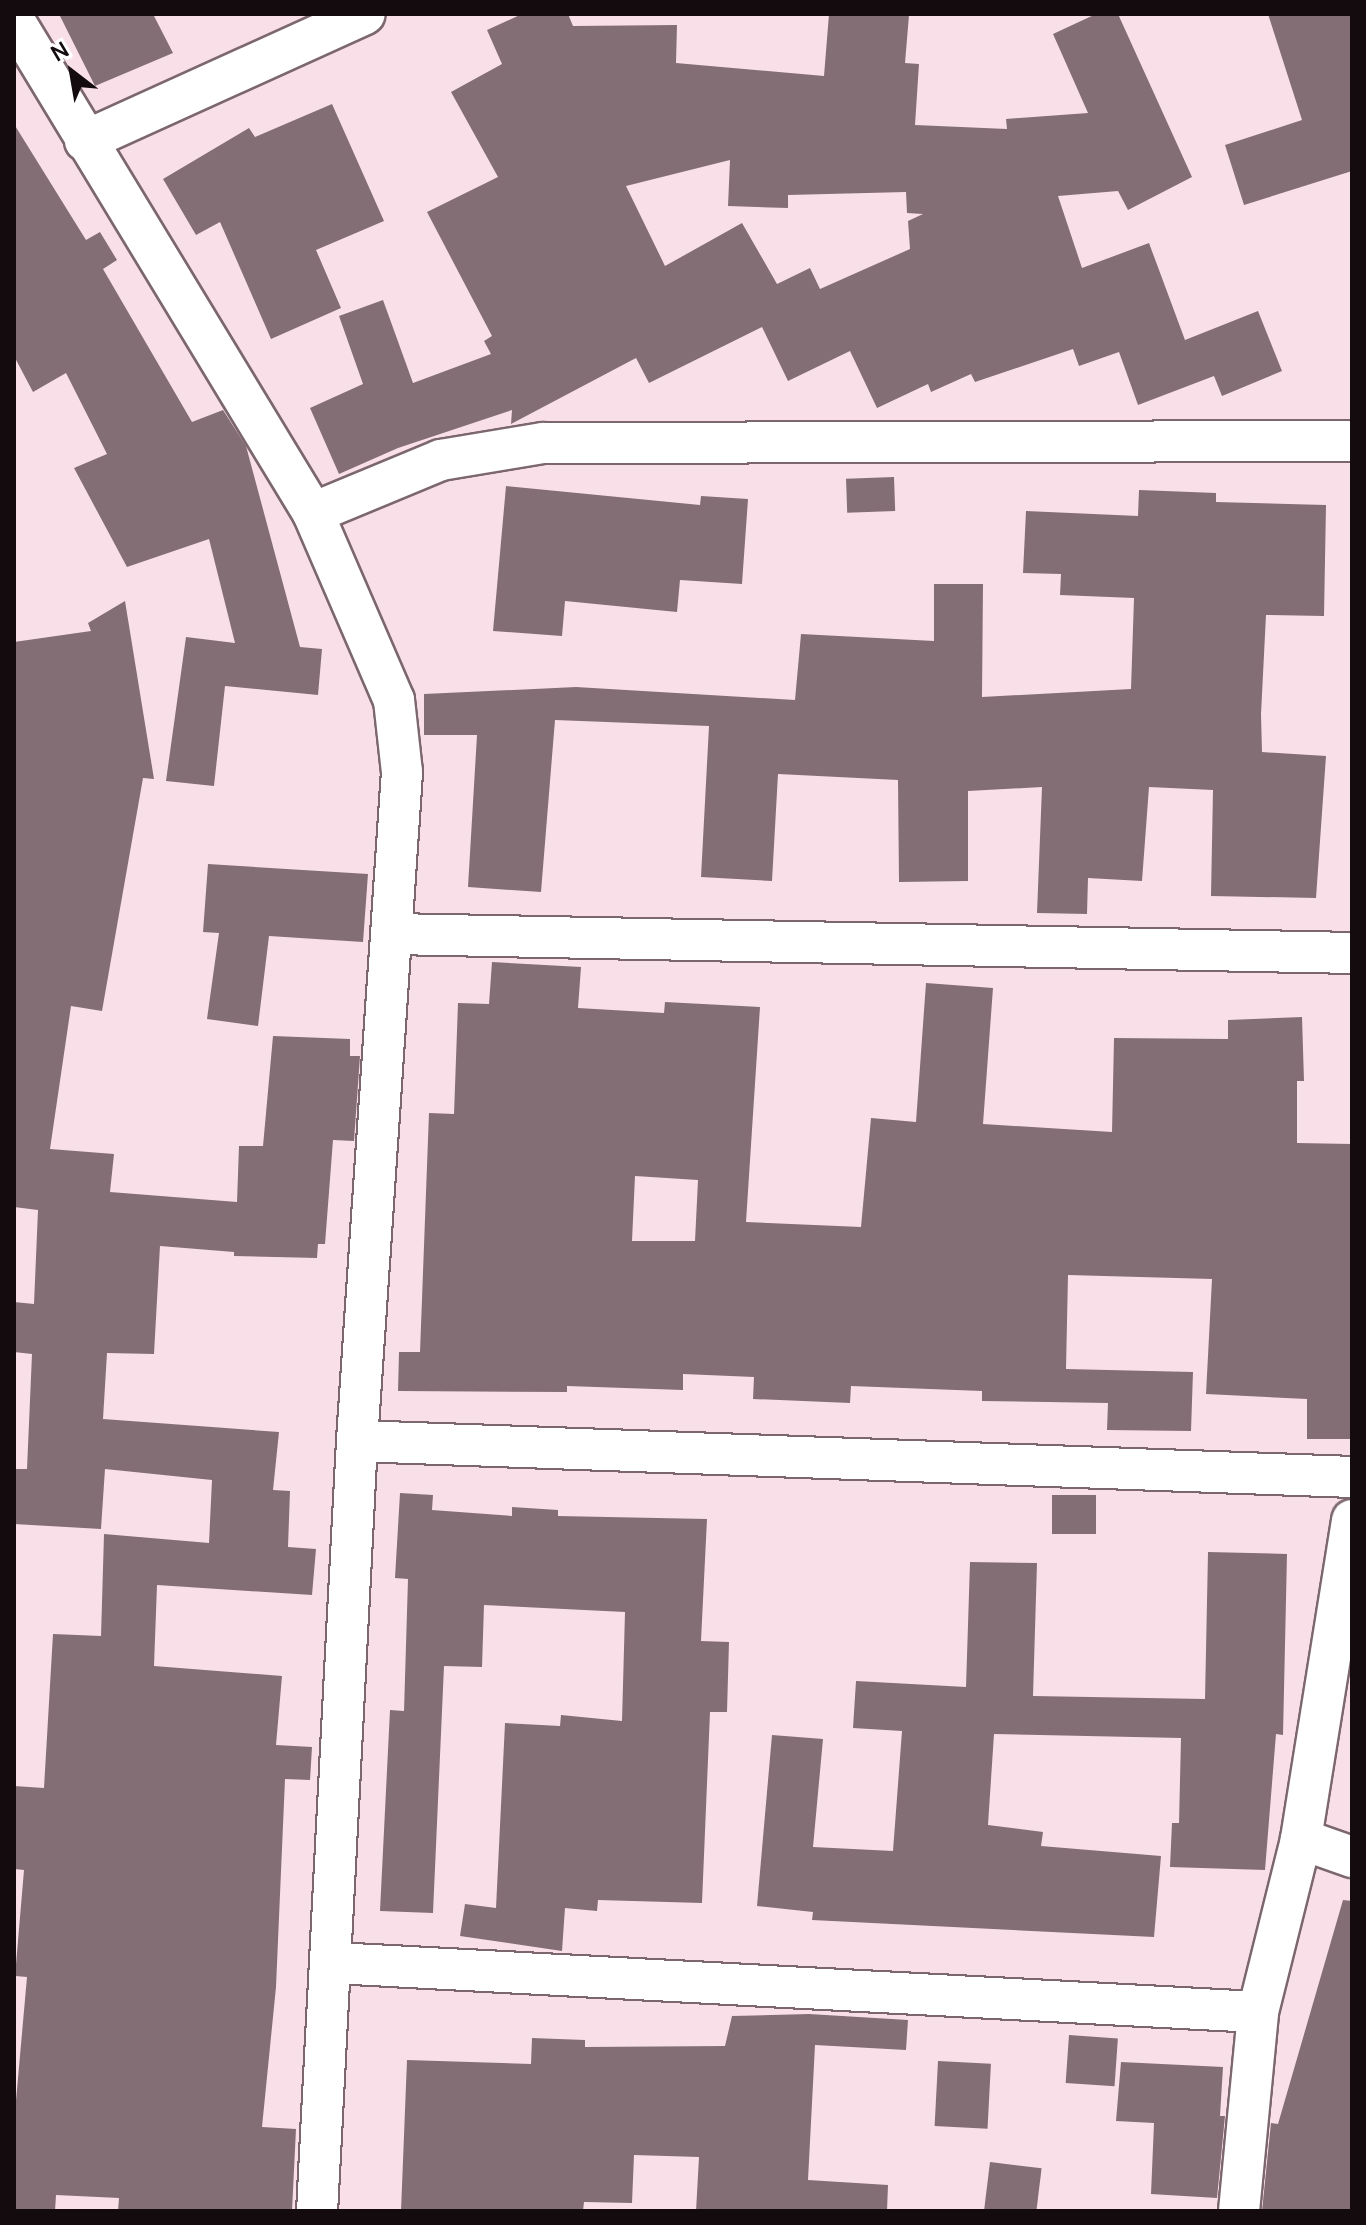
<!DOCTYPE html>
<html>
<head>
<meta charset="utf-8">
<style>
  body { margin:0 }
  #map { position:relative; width:1366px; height:2225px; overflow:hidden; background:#f9e0e8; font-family:Manrope,sans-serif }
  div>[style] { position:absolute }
  .building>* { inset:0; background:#846e75; transform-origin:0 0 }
  .roads { filter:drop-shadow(2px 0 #7c676e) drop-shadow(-2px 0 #7c676e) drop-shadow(0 2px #7c676e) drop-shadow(0 -2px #7c676e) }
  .street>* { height:40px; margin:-20px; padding:0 20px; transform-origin:20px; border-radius:20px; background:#fff }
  span { translate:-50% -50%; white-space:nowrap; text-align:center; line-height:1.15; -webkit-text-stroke:6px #fff; paint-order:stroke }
  .frame { position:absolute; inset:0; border:16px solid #130b0e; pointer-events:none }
  .north { position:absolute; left:32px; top:32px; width:80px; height:80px; -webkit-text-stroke:6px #fff; paint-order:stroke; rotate:329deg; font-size:22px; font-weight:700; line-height:32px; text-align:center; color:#130b0e }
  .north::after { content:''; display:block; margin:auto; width:28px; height:36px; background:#130b0e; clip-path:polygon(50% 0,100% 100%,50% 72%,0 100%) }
</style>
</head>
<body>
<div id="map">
  <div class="building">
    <div style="clip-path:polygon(59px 14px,153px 14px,173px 53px,95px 86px)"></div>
    <div style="clip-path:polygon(evenodd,522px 14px,568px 14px,573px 26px,677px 25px,676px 63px,824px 76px,829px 14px,909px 15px,905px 63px,919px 64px,915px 125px,1007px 129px,1006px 119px,1088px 113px,1053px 34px,1096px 14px,1118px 14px,1192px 177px,1128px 210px,1118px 191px,1058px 196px,1082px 268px,1149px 243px,1185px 340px,1258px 311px,1282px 371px,1222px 396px,1214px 376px,1138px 405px,1119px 352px,1079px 366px,1073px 349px,975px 382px,971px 374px,931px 392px,928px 384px,877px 408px,850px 351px,788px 381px,762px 327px,649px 383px,636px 358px,511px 424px,512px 410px,398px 448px,339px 474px,310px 408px,363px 384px,339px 316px,383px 300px,413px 383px,491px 354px,484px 341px,492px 336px,427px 212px,498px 177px,451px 92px,502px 64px,487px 30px,522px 14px,730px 160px,728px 206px,788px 208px,788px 195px,906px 192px,907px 213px,923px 214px,908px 221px,910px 249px,820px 289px,810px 268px,777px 284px,742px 223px,665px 266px,626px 186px,730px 160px)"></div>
    <div style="clip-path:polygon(1268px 14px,1352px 14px,1352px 171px,1244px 205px,1225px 145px,1302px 120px)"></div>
    <div style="clip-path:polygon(332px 104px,384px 221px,316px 250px,341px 308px,271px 339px,220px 222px,196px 235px,163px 179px,249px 128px,255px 137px)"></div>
    <div style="clip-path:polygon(14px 124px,86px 240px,100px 232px,117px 260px,103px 269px,192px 422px,223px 410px,246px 446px,300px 647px,322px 649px,318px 695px,225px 686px,214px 786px,166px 781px,186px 637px,235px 643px,209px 539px,127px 567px,74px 468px,107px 454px,66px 373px,33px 392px,14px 356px)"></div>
    <div style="left:894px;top:477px;width:34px;height:48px;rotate:88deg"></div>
    <div style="clip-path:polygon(506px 486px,700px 505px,701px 496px,748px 499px,742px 584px,680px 580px,677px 612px,565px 601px,562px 636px,493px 631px)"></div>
    <div style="clip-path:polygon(1139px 490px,1216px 493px,1216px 502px,1326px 505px,1324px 616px,1266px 615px,1261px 714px,1262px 752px,1326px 756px,1316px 898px,1211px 896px,1213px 790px,1149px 787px,1142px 881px,1088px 878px,1087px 914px,1037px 913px,1042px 787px,968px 791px,968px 881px,899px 882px,898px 780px,778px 774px,772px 881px,701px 877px,709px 726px,555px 720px,541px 892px,468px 887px,477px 735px,424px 735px,424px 694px,576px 687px,795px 700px,801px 634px,934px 641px,934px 584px,983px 584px,982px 697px,1131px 689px,1134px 598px,1060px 595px,1061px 574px,1023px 573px,1026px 511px,1138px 516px)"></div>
    <div style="clip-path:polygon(125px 601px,154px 779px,143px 778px,102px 1011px,71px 1006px,50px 1149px,114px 1154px,110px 1192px,237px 1202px,239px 1146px,263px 1146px,273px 1036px,350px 1039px,350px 1056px,360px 1056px,354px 1141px,333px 1140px,325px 1244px,318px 1244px,317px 1258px,234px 1256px,234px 1252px,160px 1246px,154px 1354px,107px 1353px,103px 1419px,279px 1432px,273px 1490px,290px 1491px,288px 1547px,316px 1549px,312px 1595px,157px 1585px,154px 1666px,282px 1676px,276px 1745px,312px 1747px,310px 1780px,285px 1779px,276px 1987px,262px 2127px,296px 2129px,292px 2211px,118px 2211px,119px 2198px,56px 2195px,55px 2211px,14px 2211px,14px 2123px,27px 1977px,15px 1976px,24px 1870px,14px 1869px,14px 1786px,44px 1788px,53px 1634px,101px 1636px,104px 1534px,209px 1543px,212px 1480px,105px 1469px,101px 1529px,14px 1524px,14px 1469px,27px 1469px,32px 1354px,14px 1352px,14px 1302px,34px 1304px,38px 1210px,14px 1207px,14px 642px,91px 631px,88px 623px)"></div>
    <div style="clip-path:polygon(208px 864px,368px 874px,363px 942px,269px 936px,258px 1026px,207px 1019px,219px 933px,203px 932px)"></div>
    <div style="clip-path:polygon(evenodd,492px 962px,581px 967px,578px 1008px,664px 1013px,665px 1002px,760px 1007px,746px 1222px,861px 1227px,871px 1118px,916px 1122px,926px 983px,993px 988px,983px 1124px,1112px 1132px,1114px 1038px,1228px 1039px,1228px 1020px,1302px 1017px,1304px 1081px,1297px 1081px,1297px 1143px,1352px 1144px,1352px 1439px,1307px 1439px,1307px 1399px,1206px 1394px,1212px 1279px,1068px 1275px,1066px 1369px,1193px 1372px,1191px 1431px,1107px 1430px,1108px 1403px,982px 1401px,982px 1391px,851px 1386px,850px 1403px,753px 1399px,754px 1377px,683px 1374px,683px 1390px,567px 1386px,567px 1392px,398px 1391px,399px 1352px,420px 1352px,429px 1113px,454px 1114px,458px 1003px,489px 1004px,492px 962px,635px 1176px,698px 1180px,695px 1241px,632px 1241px,635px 1176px)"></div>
    <div style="clip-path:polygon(400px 1493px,433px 1495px,432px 1510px,512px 1516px,512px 1507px,558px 1510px,558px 1516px,707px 1519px,701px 1641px,729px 1642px,727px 1712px,710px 1712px,702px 1903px,598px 1900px,597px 1911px,565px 1908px,562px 1951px,460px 1936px,465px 1904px,496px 1908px,505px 1723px,560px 1726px,561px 1715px,622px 1721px,625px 1612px,484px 1605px,482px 1667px,444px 1666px,433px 1913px,380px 1911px,390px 1710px,404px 1711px,408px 1579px,395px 1578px)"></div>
    <div style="left:1052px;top:1495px;width:44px;height:39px"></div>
    <div style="clip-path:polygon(1208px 1552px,1287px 1554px,1283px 1735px,1276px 1734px,1265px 1870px,1170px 1867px,1172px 1823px,1179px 1823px,1181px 1738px,994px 1734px,988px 1825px,1043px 1832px,1041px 1846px,1161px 1856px,1154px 1937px,812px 1920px,813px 1912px,757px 1906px,772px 1735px,823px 1739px,813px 1847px,893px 1851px,902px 1731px,853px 1728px,856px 1681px,966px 1687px,970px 1562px,1037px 1563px,1033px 1696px,1205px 1699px)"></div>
    <div style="clip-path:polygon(1343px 1900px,1352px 1901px,1352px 2211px,1262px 2211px,1271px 2123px,1278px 2124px)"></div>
    <div style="clip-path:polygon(809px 2014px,908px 2020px,906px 2050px,815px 2045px,808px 2180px,888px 2185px,887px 2211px,696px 2211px,699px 2157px,634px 2155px,632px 2203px,584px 2202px,583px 2211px,401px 2211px,407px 2060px,531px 2064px,532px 2038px,585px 2040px,585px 2047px,725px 2046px,732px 2016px)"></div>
    <div style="left:1069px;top:2035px;width:49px;height:48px;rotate:4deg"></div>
    <div style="left:938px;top:2061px;width:53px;height:65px;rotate:3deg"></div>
    <div style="clip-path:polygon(1121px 2062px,1223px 2067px,1220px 2116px,1225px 2116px,1217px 2198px,1151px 2194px,1154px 2123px,1116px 2121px)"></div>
    <div style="left:990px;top:2162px;width:52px;height:49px;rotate:7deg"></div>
  </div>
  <div class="roads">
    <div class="street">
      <div style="left:14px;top:20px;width:577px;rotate:58.76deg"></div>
      <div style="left:313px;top:513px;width:204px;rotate:66.6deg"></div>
      <div style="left:394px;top:700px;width:72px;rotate:83.7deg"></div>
      <div style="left:402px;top:772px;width:671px;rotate:93.85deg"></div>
      <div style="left:357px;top:1441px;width:771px;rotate:92.97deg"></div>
      <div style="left:85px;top:141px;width:307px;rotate:-24.4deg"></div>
      <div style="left:313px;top:513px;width:139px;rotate:-22.5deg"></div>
      <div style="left:441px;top:460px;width:103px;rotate:-9.5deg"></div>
      <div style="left:543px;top:443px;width:809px;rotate:-0.14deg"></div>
      <div style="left:392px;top:934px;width:960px;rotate:1.13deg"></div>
      <div style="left:357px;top:1441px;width:996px;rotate:2.07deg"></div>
      <div style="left:1301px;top:1839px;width:54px;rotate:19.4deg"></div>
      <div style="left:334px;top:1963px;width:925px;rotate:3.04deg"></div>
      <div style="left:1239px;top:2211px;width:200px;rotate:-84.5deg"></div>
      <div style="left:1258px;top:2012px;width:178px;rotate:-76deg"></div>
      <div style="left:1301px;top:1839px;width:323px;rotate:-80.9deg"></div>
    </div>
  </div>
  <div class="frame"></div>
  <div class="north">N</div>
</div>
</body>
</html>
